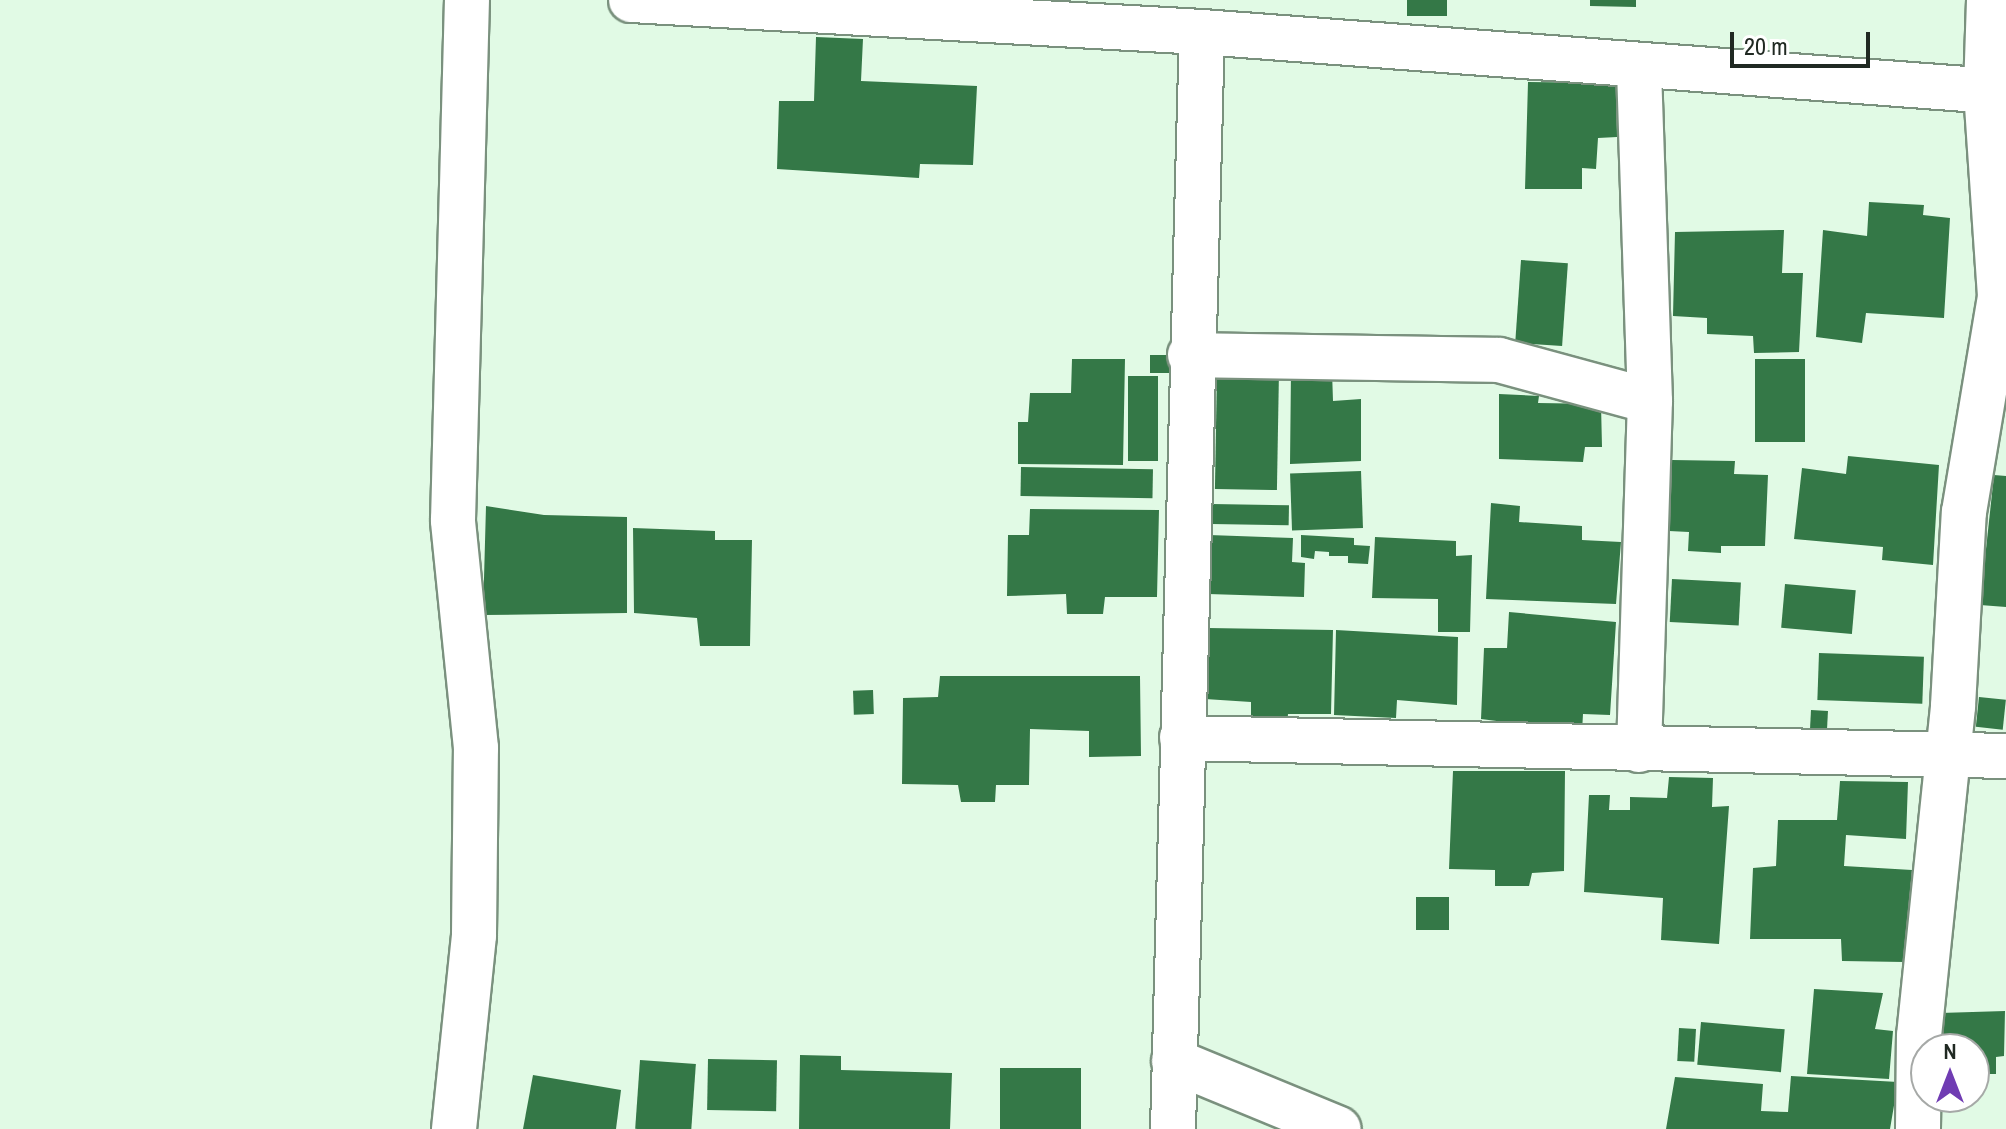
<!DOCTYPE html>
<html>
<head>
<meta charset="utf-8">
<style>
  body { margin:0 }
  #map { position:relative; width:2006px; height:1129px; overflow:hidden; background:#e1fae5; font-family:"Archivo Narrow",sans-serif }
  div>[style] { position:absolute }
  .building>* { inset:0; background:#347847; transform-origin:0 0 }
  .roads { filter:drop-shadow(2px 0 #7a917e) drop-shadow(-2px 0 #7a917e) drop-shadow(0 2px #7a917e) drop-shadow(0 -2px #7a917e) }
  .minor>* { height:44px; margin:-22px; padding:0 22px; transform-origin:22px; border-radius:22px; background:#fff }
  span { translate:-50% -50%; white-space:nowrap; text-align:center; line-height:1.15; -webkit-text-stroke:8px #fff; paint-order:stroke }
  .north { position:absolute; left:1910px; top:1033px; width:80px; height:80px; box-sizing:border-box; background:#fff; border:2px solid #a6a9a7; border-radius:50%; rotate:0deg; font-size:22px; font-weight:700; line-height:32px; text-align:center; color:#202922 }
  .north::after { content:''; display:block; margin:auto; width:28px; height:36px; background:#703cb3; clip-path:polygon(50% 0,100% 100%,50% 72%,0 100%) }
  .scale { position:absolute; left:1730px; top:32px; width:140px; height:36px; box-sizing:border-box; border:4px solid #202922; border-top:0; padding-left:10px; font-size:24px; line-height:28px; white-space:nowrap; color:#202922; -webkit-text-stroke:6px #fff; paint-order:stroke }
</style>
</head>
<body>
<div id="map">
  <div class="building">
    <div style="left:1407px;top:0;width:40px;height:16px"></div>
    <div style="clip-path:polygon(1590px 0,1636px 0,1636px 7px,1590px 6px)"></div>
    <div style="clip-path:polygon(816px 37px,863px 39px,861px 81px,977px 86px,973px 165px,920px 164px,919px 178px,777px 169px,779px 101px,814px 101px)"></div>
    <div style="clip-path:polygon(1528px 82px,1616px 83px,1617px 137px,1598px 138px,1596px 169px,1582px 168px,1582px 189px,1525px 189px)"></div>
    <div style="clip-path:polygon(1869px 202px,1924px 205px,1923px 215px,1950px 218px,1944px 318px,1866px 313px,1862px 343px,1816px 337px,1823px 230px,1867px 236px)"></div>
    <div style="clip-path:polygon(1784px 230px,1782px 273px,1803px 273px,1799px 352px,1754px 353px,1753px 336px,1707px 334px,1707px 318px,1673px 316px,1675px 232px)"></div>
    <div style="left:1521px;top:260px;width:47px;height:83px;rotate:4deg"></div>
    <div style="left:1150px;top:355px;width:19px;height:18px"></div>
    <div style="clip-path:polygon(1072px 359px,1125px 359px,1123px 465px,1018px 464px,1018px 422px,1028px 422px,1030px 393px,1071px 393px)"></div>
    <div style="left:1755px;top:359px;width:50px;height:83px"></div>
    <div style="left:1217px;top:370px;width:62px;height:119px;rotate:1deg"></div>
    <div style="clip-path:polygon(1291px 371px,1332px 371px,1333px 401px,1361px 399px,1361px 461px,1290px 464px)"></div>
    <div style="left:1128px;top:376px;width:30px;height:85px"></div>
    <div style="clip-path:polygon(1499px 394px,1539px 396px,1538px 403px,1601px 404px,1602px 447px,1585px 447px,1583px 462px,1499px 459px)"></div>
    <div style="clip-path:polygon(1848px 456px,1939px 465px,1933px 565px,1882px 560px,1883px 547px,1794px 539px,1802px 468px,1846px 474px)"></div>
    <div style="clip-path:polygon(1672px 460px,1735px 461px,1734px 474px,1768px 475px,1765px 546px,1721px 546px,1721px 553px,1688px 551px,1689px 532px,1669px 531px)"></div>
    <div style="left:1021px;top:467px;width:132px;height:29px;rotate:1deg"></div>
    <div style="left:1361px;top:471px;width:57px;height:71px;rotate:88deg"></div>
    <div style="clip-path:polygon(1994px 475px,2006px 476px,2006px 607px,1980px 605px)"></div>
    <div style="clip-path:polygon(1491px 503px,1520px 506px,1519px 522px,1582px 526px,1582px 540px,1621px 542px,1616px 604px,1486px 599px)"></div>
    <div style="left:1212px;top:504px;width:77px;height:20px;rotate:1deg"></div>
    <div style="clip-path:polygon(486px 506px,544px 515px,627px 517px,627px 613px,483px 615px)"></div>
    <div style="clip-path:polygon(1030px 509px,1159px 510px,1157px 597px,1105px 597px,1103px 614px,1067px 614px,1066px 594px,1007px 596px,1008px 535px,1029px 535px)"></div>
    <div style="clip-path:polygon(633px 528px,715px 531px,715px 540px,752px 540px,750px 646px,700px 646px,697px 618px,634px 613px)"></div>
    <div style="clip-path:polygon(1209px 535px,1293px 538px,1292px 562px,1305px 563px,1304px 597px,1208px 594px)"></div>
    <div style="clip-path:polygon(1301px 535px,1354px 538px,1354px 545px,1370px 546px,1368px 564px,1348px 563px,1348px 556px,1329px 556px,1329px 552px,1315px 551px,1314px 559px,1301px 557px)"></div>
    <div style="clip-path:polygon(1375px 537px,1456px 541px,1456px 556px,1472px 555px,1470px 632px,1438px 632px,1438px 599px,1372px 598px)"></div>
    <div style="left:1672px;top:579px;width:69px;height:43px;rotate:3deg"></div>
    <div style="left:1785px;top:584px;width:71px;height:44px;rotate:5deg"></div>
    <div style="clip-path:polygon(1509px 612px,1616px 622px,1610px 715px,1583px 714px,1582px 732px,1481px 719px,1484px 648px,1507px 648px)"></div>
    <div style="clip-path:polygon(1208px 628px,1333px 630px,1331px 714px,1288px 714px,1287px 726px,1251px 724px,1251px 702px,1205px 699px)"></div>
    <div style="clip-path:polygon(1336px 630px,1458px 637px,1457px 705px,1397px 700px,1396px 718px,1334px 715px)"></div>
    <div style="left:1819px;top:653px;width:105px;height:47px;rotate:2deg"></div>
    <div style="clip-path:polygon(940px 676px,1140px 676px,1141px 756px,1089px 757px,1089px 731px,1030px 729px,1029px 785px,996px 785px,995px 802px,961px 802px,958px 785px,902px 784px,903px 698px,938px 697px)"></div>
    <div style="left:873px;top:690px;width:24px;height:20px;rotate:88deg"></div>
    <div style="left:1979px;top:697px;width:27px;height:30px;rotate:6deg"></div>
    <div style="left:1811px;top:710px;width:17px;height:22px;rotate:3deg"></div>
    <div style="clip-path:polygon(1453px 771px,1565px 771px,1564px 871px,1532px 873px,1529px 886px,1495px 886px,1495px 870px,1449px 869px)"></div>
    <div style="clip-path:polygon(1669px 777px,1713px 778px,1712px 807px,1729px 806px,1719px 944px,1661px 940px,1663px 898px,1584px 892px,1589px 795px,1610px 795px,1609px 810px,1630px 810px,1630px 797px,1667px 798px)"></div>
    <div style="clip-path:polygon(1840px 781px,1908px 782px,1906px 839px,1846px 835px,1844px 866px,1912px 870px,1904px 962px,1842px 961px,1841px 939px,1750px 939px,1753px 868px,1776px 866px,1778px 820px,1837px 820px)"></div>
    <div style="left:1416px;top:897px;width:33px;height:33px"></div>
    <div style="clip-path:polygon(1814px 989px,1883px 993px,1875px 1029px,1893px 1031px,1889px 1079px,1807px 1074px)"></div>
    <div style="clip-path:polygon(2005px 1011px,2004px 1056px,1996px 1057px,1996px 1074px,1974px 1074px,1974px 1049px,1940px 1049px,1940px 1013px)"></div>
    <div style="left:1701px;top:1022px;width:84px;height:43px;rotate:5deg"></div>
    <div style="left:1679px;top:1028px;width:17px;height:33px;rotate:3deg"></div>
    <div style="clip-path:polygon(800px 1055px,841px 1056px,841px 1070px,952px 1073px,950px 1129px,799px 1129px)"></div>
    <div style="left:708px;top:1059px;width:69px;height:51px;rotate:1deg"></div>
    <div style="left:640px;top:1060px;width:56px;height:69px;rotate:4deg"></div>
    <div style="left:1081px;top:1068px;width:61px;height:81px;rotate:90deg"></div>
    <div style="clip-path:polygon(533px 1075px,621px 1090px,616px 1129px,523px 1129px)"></div>
    <div style="clip-path:polygon(1791px 1076px,1898px 1082px,1890px 1129px,1666px 1129px,1675px 1077px,1763px 1084px,1761px 1111px,1788px 1112px)"></div>
  </div>
  <div class="roads">
    <div class="minor">
      <div style="left:631px;top:0;width:572px;rotate:3.21deg"></div>
      <div style="left:1202px;top:32px;width:806px;rotate:4.27deg"></div>
      <div style="left:1190px;top:355px;width:309px;rotate:0.9deg"></div>
      <div style="left:1499px;top:360px;width:156px;rotate:15.2deg"></div>
      <div style="left:1182px;top:738px;width:824px;rotate:1.25deg"></div>
      <div style="left:1639px;top:750px;width:349px;rotate:-88.2deg"></div>
      <div style="left:1650px;top:401px;width:334px;rotate:-91.9deg"></div>
      <div style="left:1174px;top:1061px;width:178px;rotate:22.4deg"></div>
      <div style="left:454px;top:1129px;width:195px;rotate:-84.1deg"></div>
      <div style="left:474px;top:935px;width:187px;rotate:-89.4deg"></div>
      <div style="left:476px;top:748px;width:229px;rotate:-95.8deg"></div>
      <div style="left:453px;top:520px;width:520px;rotate:-88.46deg"></div>
      <div style="left:1173px;top:1129px;width:1097px;rotate:-88.49deg"></div>
      <div style="left:1918px;top:1129px;width:93px;rotate:-89.4deg"></div>
      <div style="left:1919px;top:1036px;width:332px;rotate:-84.1deg"></div>
      <div style="left:1953px;top:706px;width:194px;rotate:-86.8deg"></div>
      <div style="left:1964px;top:512px;width:219px;rotate:-80.5deg"></div>
      <div style="left:2000px;top:296px;width:205px;rotate:-93.9deg"></div>
      <div style="left:1986px;top:91px;width:91px;rotate:-88.1deg"></div>
    </div>
  </div>
  <div class="north">N</div>
  <div class="scale">20 m</div>
</div>
</body>
</html>
